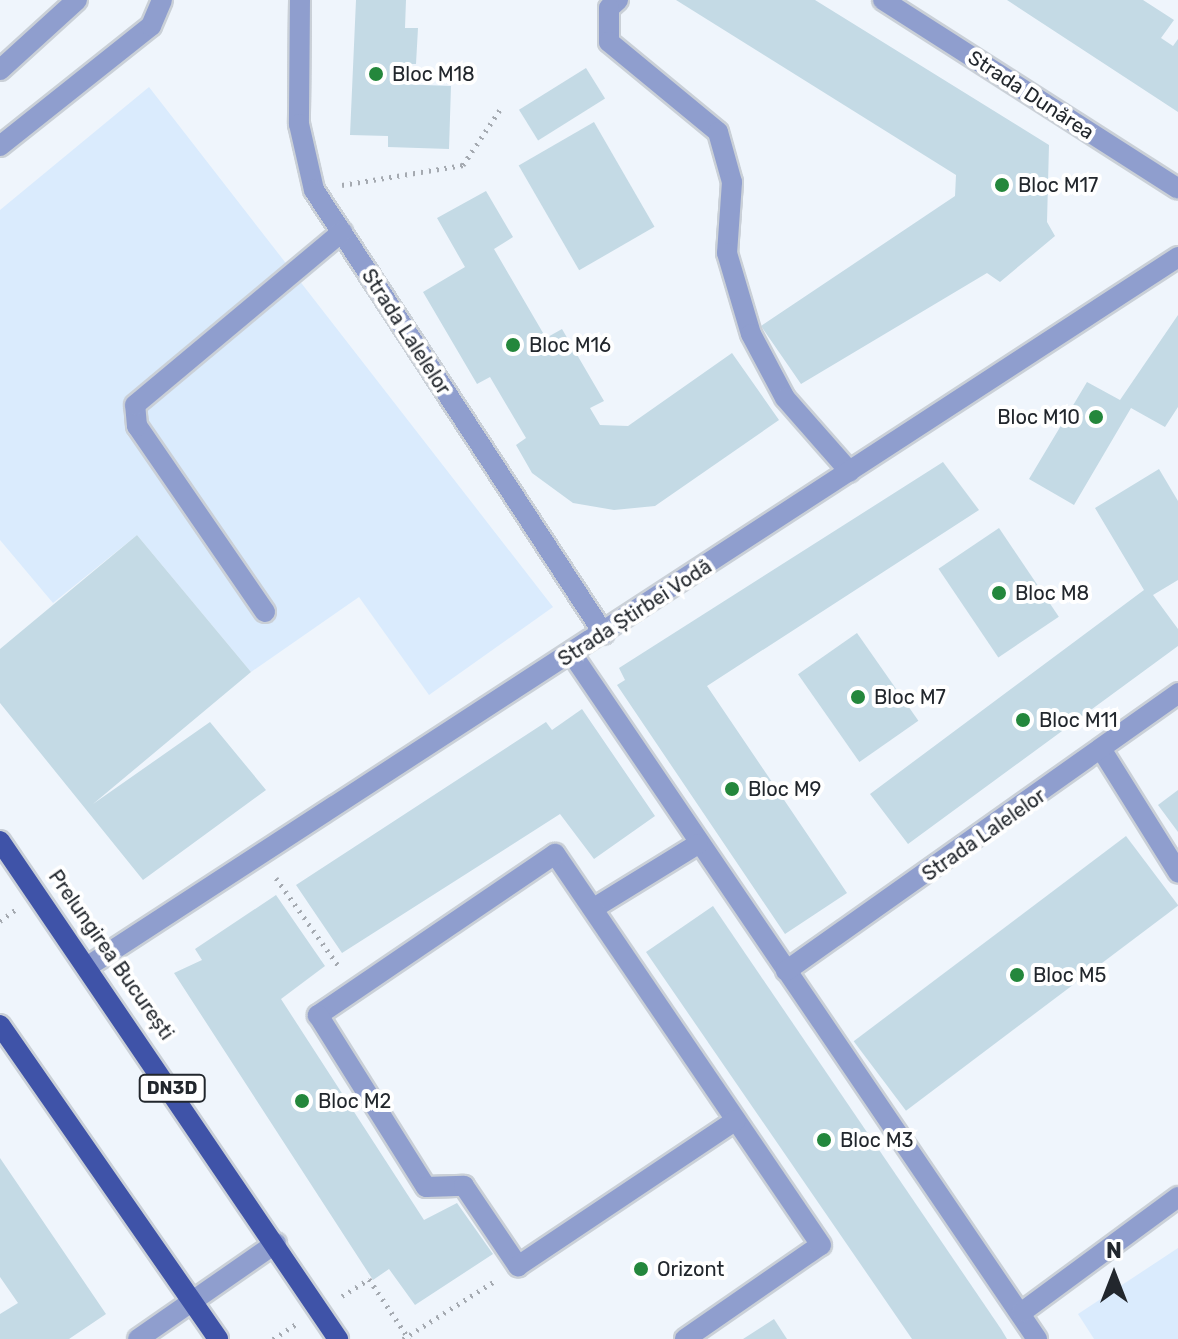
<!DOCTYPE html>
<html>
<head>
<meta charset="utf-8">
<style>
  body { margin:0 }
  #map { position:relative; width:1178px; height:1339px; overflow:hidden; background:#eff5fc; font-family:Rubik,sans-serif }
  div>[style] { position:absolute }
  .built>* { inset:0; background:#daebfd }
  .building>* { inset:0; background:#c4dae5; transform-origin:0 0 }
  .path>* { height:5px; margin-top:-2.5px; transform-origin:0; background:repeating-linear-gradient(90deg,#a5aab1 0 2px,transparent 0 8px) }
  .roads { filter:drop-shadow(2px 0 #cad0d7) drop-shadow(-2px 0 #cad0d7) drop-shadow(0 2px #cad0d7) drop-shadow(0 -2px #cad0d7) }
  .minor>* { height:20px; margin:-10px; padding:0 10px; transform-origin:10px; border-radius:10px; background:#8f9ece }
  .major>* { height:20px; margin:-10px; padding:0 10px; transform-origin:10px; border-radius:10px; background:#3f53a8 }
  .dots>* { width:22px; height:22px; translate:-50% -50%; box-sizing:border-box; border:4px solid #fff; border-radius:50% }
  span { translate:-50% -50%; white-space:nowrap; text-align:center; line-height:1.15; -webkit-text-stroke:8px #fff; paint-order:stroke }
  .shield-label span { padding:2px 6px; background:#fff; border:2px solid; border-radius:6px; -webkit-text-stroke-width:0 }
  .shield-label { font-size:18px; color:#22272d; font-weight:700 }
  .poi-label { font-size:20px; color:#22272d }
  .left { translate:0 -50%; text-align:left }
  .right { translate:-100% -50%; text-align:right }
  .street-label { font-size:20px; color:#22272d }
  .north { position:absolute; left:1074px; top:1235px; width:80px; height:80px; -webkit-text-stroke:6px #fff; paint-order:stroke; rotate:0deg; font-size:22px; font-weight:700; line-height:32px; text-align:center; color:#22272d }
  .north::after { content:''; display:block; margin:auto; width:28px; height:36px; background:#22272d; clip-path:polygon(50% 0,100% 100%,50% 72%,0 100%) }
</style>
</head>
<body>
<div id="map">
  <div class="built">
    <div style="clip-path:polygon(149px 87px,553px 607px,429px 695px,359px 597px,251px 672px,137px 535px,53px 603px,0 540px,0 210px)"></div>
    <div style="clip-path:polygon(1178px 1248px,1178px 1339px,1094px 1339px,1078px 1314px)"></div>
  </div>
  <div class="building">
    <div style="clip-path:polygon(356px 0,406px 0,405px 28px,418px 28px,416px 64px,399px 64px,398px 84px,451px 86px,449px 149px,388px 147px,388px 136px,350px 135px)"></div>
    <div style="clip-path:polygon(676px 0,815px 0,1049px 145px,1047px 222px,1055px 236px,1000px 282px,987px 273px,801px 384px,761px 326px,955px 196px,956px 175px)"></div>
    <div style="clip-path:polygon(1007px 0,1143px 0,1174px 20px,1161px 38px,1173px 46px,1178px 39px,1178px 112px)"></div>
    <div style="left:586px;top:68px;width:36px;height:79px;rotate:58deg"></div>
    <div style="left:594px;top:122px;width:121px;height:87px;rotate:60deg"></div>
    <div style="clip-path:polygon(486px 191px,513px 237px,494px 249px,546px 338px,562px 329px,604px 401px,590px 408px,600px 425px,628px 426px,732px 353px,779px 420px,655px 506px,614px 510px,573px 503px,532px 473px,516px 445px,526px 438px,490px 377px,477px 384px,423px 292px,465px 267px,437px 218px)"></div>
    <div style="clip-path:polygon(1178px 315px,1178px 407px,1165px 427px,1131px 408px,1074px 505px,1029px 479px,1087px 382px,1120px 400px)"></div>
    <div style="clip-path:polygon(943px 462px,979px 510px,707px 686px,847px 893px,785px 934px,617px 685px,625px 680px,619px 668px)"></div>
    <div style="clip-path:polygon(1159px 469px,1178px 501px,1178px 580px,1153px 595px,1178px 629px,1178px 646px,908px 844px,870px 794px,1144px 590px,1095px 508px)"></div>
    <div style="left:999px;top:528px;width:107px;height:73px;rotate:56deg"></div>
    <div style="clip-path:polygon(137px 535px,251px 672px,93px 804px,210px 722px,266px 790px,143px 880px,0 703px,0 649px)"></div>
    <div style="left:857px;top:633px;width:107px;height:72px;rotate:55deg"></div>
    <div style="clip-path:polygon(582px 709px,655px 816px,594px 859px,560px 814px,342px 953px,296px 885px,546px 722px,552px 730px)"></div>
    <div style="clip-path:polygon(1178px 790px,1178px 832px,1158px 805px)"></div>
    <div style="left:1126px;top:836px;width:87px;height:341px;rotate:53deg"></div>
    <div style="clip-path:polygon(276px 895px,325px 966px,281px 999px,424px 1220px,457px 1203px,493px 1254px,415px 1305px,389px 1269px,373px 1280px,174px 973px,202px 960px,195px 949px)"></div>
    <div style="clip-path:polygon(713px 906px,1001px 1329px,1007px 1339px,912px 1339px,646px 952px)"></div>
    <div style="clip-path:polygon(0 1158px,106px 1314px,69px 1339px,0 1339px,0 1314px,18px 1303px,0 1277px)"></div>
    <div style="clip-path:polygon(774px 1319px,787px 1339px,743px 1339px)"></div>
  </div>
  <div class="path">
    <div style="left:342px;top:185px;width:123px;rotate:-9.4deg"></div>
    <div style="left:463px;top:165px;width:69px;rotate:-56.3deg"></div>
    <div style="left:276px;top:878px;width:110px;rotate:54.6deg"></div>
    <div style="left:0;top:921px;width:19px;rotate:-36deg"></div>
    <div style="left:342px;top:1296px;width:32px;rotate:-32deg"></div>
    <div style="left:369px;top:1279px;width:72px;rotate:56.3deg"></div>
    <div style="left:273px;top:1339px;width:27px;rotate:-33deg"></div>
    <div style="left:403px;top:1339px;width:107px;rotate:-32.3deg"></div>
  </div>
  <div class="roads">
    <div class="minor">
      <div style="left:300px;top:0;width:124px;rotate:90.5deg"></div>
      <div style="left:299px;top:124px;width:68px;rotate:77.2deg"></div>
      <div style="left:314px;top:190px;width:530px;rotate:56.85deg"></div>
      <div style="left:618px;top:0;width:12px;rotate:138deg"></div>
      <div style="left:609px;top:8px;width:34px;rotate:90deg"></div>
      <div style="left:609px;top:42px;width:141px;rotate:39.5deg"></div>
      <div style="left:718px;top:132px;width:52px;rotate:74.4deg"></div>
      <div style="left:732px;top:182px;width:71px;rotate:94deg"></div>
      <div style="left:727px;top:253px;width:84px;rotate:73.5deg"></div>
      <div style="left:751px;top:334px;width:72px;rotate:62deg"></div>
      <div style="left:785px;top:398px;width:98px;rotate:48.7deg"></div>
      <div style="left:883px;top:0;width:350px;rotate:32.6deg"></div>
      <div style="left:0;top:70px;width:104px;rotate:-42.3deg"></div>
      <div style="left:0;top:146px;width:193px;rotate:-38.5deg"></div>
      <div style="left:151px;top:26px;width:28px;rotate:-67deg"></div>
      <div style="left:265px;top:612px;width:226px;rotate:-124.5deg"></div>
      <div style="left:137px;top:426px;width:21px;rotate:-95deg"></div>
      <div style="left:135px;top:405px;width:270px;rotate:-39.9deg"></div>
      <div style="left:572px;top:654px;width:828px;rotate:55.83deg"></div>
      <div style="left:1103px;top:752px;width:142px;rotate:58deg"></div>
      <div style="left:594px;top:908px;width:122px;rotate:-31.6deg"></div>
      <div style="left:90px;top:965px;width:1298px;rotate:-33.05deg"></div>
      <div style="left:786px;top:971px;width:481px;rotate:-35.3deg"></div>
      <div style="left:1022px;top:1312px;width:194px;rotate:-36.4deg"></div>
      <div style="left:138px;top:1339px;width:168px;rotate:-34.8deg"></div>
      <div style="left:685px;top:1339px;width:165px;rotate:-34.7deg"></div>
      <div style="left:821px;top:1245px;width:473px;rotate:-124.2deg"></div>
      <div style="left:555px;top:854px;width:287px;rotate:145.8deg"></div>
      <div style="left:318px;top:1015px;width:203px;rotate:57.9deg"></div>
      <div style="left:426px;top:1187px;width:38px;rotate:-2deg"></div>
      <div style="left:464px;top:1186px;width:97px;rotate:56deg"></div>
      <div style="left:518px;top:1266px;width:262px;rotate:-33.8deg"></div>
    </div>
    <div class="major">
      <div style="left:0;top:841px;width:602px;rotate:55.83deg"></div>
      <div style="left:0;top:1025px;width:382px;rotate:55.2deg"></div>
    </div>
  </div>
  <div class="dots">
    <div style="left:376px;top:74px;background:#24873c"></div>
    <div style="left:1002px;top:185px;background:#24873c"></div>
    <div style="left:513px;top:345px;background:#24873c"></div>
    <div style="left:1096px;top:417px;background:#24873c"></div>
    <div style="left:999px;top:593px;background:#24873c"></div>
    <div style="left:858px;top:697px;background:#24873c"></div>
    <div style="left:1023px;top:720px;background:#24873c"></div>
    <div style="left:732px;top:789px;background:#24873c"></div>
    <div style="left:1017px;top:975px;background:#24873c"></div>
    <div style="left:302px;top:1101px;background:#24873c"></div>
    <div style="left:824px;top:1140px;background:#24873c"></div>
    <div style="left:641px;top:1269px;background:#24873c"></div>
  </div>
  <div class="shield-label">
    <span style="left:172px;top:1088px">DN3D</span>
  </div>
  <div class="poi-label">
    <span class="left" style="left:392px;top:74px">Bloc M18</span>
    <span class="left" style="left:1018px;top:185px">Bloc M17</span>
    <span class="left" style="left:529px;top:345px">Bloc M16</span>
    <span class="right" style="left:1080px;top:417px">Bloc M10</span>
    <span class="left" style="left:1015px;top:593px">Bloc M8</span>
    <span class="left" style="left:874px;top:697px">Bloc M7</span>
    <span class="left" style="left:1039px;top:720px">Bloc M11</span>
    <span class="left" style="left:748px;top:789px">Bloc M9</span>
    <span class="left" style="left:1033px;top:975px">Bloc M5</span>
    <span class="left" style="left:318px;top:1101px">Bloc M2</span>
    <span class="left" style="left:840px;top:1140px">Bloc M3</span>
    <span class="left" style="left:657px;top:1269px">Orizont</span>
  </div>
  <div class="street-label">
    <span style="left:1031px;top:95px;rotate:33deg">Strada Dunărea</span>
    <span style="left:406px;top:332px;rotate:57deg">Strada Lalelelor</span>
    <span style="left:635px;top:613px;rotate:-33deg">Strada Știrbei Vodă</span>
    <span style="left:984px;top:835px;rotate:-35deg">Strada Lalelelor</span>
    <span style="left:111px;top:955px;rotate:55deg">Prelungirea București</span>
  </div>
  <div class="north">N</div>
</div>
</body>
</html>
